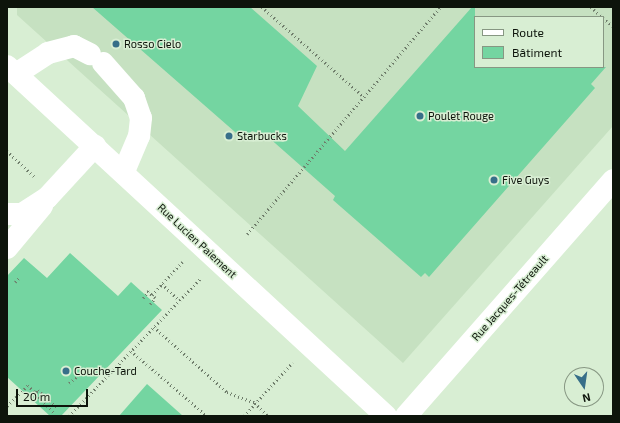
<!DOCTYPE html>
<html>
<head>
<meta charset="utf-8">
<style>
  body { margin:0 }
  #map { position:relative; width:620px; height:423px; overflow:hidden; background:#d8eed3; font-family:"Exo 2",sans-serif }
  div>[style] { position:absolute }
  .built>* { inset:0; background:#c6e1c1 }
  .building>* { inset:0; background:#74d5a1 }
  .path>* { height:2.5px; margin-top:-1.25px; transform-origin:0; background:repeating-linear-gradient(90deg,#6f7d6b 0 1px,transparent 0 4px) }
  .minor>* { height:22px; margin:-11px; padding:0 11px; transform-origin:11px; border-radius:11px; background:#fff }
  .dots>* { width:11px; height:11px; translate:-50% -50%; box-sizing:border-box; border:2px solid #d8eed3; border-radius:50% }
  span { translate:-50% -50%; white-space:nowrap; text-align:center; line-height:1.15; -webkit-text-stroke:3px #d8eed3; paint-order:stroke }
  .poi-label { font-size:11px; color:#0d140b }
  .left { translate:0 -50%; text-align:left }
  .street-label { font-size:11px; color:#0d140b }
  .frame { position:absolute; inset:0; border:8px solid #0d140b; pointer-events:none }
  .legend { position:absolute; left:474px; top:16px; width:130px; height:52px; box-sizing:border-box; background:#d8eed3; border:1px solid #879783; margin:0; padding:5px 7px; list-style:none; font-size:12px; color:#0d140b }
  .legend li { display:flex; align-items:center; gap:8px; height:20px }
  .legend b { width:20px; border:1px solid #879783 }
  .north { position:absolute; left:564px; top:367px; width:40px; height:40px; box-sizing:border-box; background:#d8eed3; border:1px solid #879783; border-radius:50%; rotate:167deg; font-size:11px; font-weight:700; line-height:16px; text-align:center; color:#0d140b }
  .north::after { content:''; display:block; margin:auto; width:14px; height:18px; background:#376f89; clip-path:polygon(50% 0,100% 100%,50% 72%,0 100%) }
  .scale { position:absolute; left:16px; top:389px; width:72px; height:18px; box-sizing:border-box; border:2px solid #0d140b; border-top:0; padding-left:5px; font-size:12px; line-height:14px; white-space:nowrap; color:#0d140b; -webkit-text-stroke:3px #d8eed3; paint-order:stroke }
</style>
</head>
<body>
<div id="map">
  <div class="built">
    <div style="clip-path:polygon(evenodd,17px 7px,613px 7px,613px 126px,403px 363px,17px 15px,17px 7px,475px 17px,603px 17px,603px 67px,475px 67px,475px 17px)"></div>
  </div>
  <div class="building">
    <div style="clip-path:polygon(92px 7px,250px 7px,317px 66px,298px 106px,345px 151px,472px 7px,475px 7px,475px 67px,606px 67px,591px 84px,595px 88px,429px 277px,425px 273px,421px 277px,333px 200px,335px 196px,267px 136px,252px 131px,243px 139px)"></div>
    <div style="clip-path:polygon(70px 253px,118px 296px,131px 282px,162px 310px,61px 416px,50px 416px,7px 377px,7px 276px,24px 258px,47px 278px)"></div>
    <div style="clip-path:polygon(147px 384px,183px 416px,119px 416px)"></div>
  </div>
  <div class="path">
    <div style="left:262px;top:7px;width:135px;rotate:41.4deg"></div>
    <div style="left:591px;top:7px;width:15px;rotate:42deg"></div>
    <div style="left:603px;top:18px;width:13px;rotate:39deg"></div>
    <div style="left:7px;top:151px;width:38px;rotate:43deg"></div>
    <div style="left:247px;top:234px;width:298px;rotate:-49.6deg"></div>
    <div style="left:15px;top:282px;width:7px;rotate:-45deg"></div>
    <div style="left:162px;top:284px;width:23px;rotate:43deg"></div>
    <div style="left:143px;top:298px;width:9px;rotate:-54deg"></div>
    <div style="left:148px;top:291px;width:6px;rotate:45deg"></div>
    <div style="left:150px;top:304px;width:8px;rotate:-50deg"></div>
    <div style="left:155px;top:298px;width:4px;rotate:-135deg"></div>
    <div style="left:152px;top:295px;width:45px;rotate:-47.7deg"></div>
    <div style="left:154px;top:327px;width:98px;rotate:41.7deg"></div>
    <div style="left:227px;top:392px;width:30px;rotate:21deg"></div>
    <div style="left:255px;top:403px;width:18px;rotate:45deg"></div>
    <div style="left:131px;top:351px;width:100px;rotate:40.5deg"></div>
    <div style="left:69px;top:383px;width:14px;rotate:-39deg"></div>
    <div style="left:36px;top:392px;width:3px;rotate:-45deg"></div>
    <div style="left:38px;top:390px;width:27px;rotate:42deg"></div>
    <div style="left:7px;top:406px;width:30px;rotate:-45deg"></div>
    <div style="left:28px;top:385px;width:38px;rotate:47deg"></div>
    <div style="left:69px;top:416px;width:190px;rotate:-46.3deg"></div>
    <div style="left:244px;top:416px;width:72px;rotate:-47.8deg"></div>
  </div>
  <div class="minor">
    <div style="left:103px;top:63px;width:47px;rotate:48.5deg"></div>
    <div style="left:134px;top:98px;width:21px;rotate:71deg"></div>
    <div style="left:141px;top:118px;width:18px;rotate:96deg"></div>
    <div style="left:139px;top:136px;width:39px;rotate:113deg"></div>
    <div style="left:7px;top:66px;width:516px;rotate:42.72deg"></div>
    <div style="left:16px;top:74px;width:38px;rotate:-33deg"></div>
    <div style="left:48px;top:53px;width:27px;rotate:-15deg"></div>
    <div style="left:74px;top:46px;width:18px;rotate:27deg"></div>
    <div style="left:7px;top:214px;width:15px"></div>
    <div style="left:22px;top:214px;width:30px;rotate:-33deg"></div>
    <div style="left:47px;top:198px;width:71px;rotate:-47.3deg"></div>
    <div style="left:7px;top:248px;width:55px;rotate:-50.2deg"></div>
    <div style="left:406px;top:416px;width:314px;rotate:-48.7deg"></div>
  </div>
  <div class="dots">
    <div style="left:116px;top:44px;background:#376f89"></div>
    <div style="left:420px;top:116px;background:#376f89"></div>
    <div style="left:229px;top:136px;background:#376f89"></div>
    <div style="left:494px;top:180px;background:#376f89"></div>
    <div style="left:66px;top:371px;background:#376f89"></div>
  </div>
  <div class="poi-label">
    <span class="left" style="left:124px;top:44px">Rosso Cielo</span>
    <span class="left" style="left:428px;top:116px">Poulet Rouge</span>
    <span class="left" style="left:237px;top:136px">Starbucks</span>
    <span class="left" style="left:502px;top:180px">Five Guys</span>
    <span class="left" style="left:74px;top:371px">Couche-Tard</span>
  </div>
  <div class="street-label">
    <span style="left:197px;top:241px;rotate:43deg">Rue Lucien Paiement</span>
    <span style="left:510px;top:298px;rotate:-49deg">Rue Jacques-Tétreault</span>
  </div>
  <div class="frame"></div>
  <ul class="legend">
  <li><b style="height:5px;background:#fff"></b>Route</li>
  <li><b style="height:11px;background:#74d5a1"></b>Bâtiment</li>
  </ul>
  <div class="north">N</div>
  <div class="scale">20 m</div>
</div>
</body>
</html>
